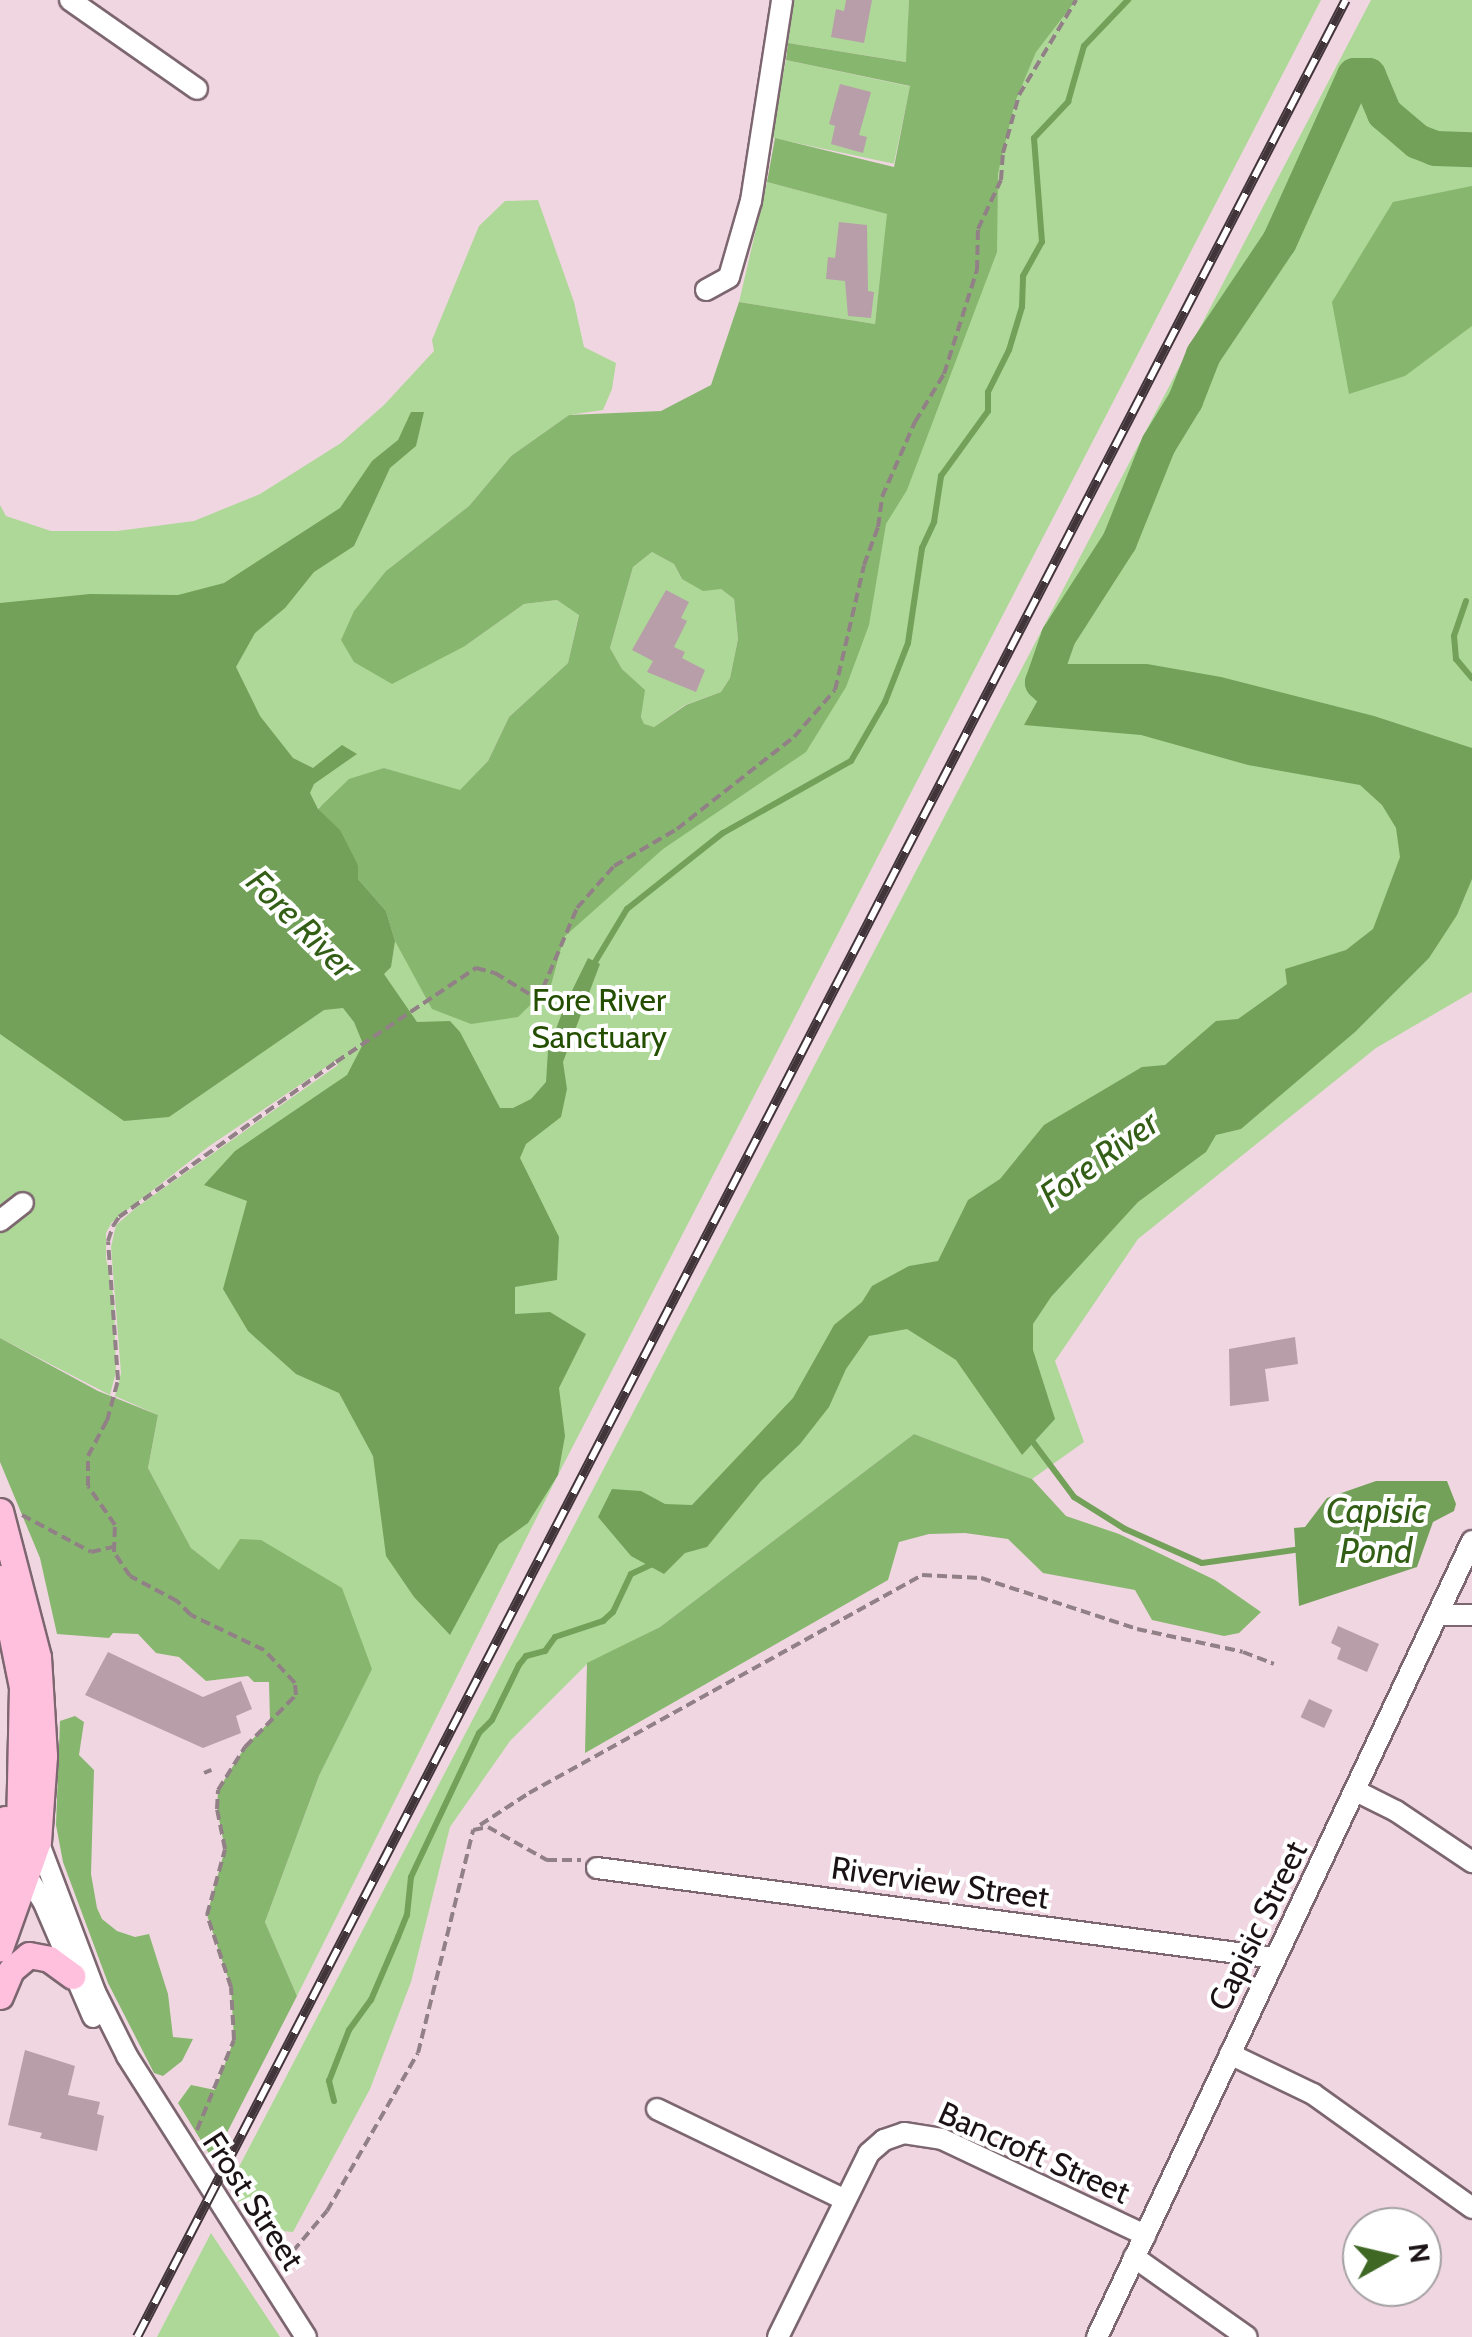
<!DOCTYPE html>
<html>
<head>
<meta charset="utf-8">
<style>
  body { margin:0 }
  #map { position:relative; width:1472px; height:2337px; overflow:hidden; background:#f0d6e1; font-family:Cabin,sans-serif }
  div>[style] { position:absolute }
  .green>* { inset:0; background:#aed898; transform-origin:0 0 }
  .forest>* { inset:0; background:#87b66e }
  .water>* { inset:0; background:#73a15a }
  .stream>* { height:6px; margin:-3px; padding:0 3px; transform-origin:3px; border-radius:3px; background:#73a15a }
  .river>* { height:35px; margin:-17.5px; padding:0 17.5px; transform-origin:17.5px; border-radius:17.5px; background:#73a15a }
  .building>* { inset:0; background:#b79ea9; transform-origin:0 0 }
  .path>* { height:4px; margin-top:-2px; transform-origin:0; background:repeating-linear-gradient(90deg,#928087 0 10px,transparent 0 15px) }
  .roads { filter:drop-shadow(2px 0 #7c666f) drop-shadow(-2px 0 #7c666f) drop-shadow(0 2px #7c666f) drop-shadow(0 -2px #7c666f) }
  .minor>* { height:20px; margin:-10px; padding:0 10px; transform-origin:10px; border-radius:10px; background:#fff }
  .major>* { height:25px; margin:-12.5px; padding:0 12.5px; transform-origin:12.5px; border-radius:12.5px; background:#ffc0de }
  .rail>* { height:10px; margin-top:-5px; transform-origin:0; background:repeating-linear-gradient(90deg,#fff 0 19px,#41353a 0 38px); box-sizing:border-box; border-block:2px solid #41353a }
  span { translate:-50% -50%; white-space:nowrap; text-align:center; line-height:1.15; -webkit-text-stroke:8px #fff; paint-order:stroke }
  .park-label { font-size:32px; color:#254f00 }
  .street-label { font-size:32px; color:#1b1216 }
  .water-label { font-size:35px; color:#335e15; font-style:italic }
  .north { position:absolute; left:1342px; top:2207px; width:100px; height:100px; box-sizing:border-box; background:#fff; border:2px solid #a4a0a2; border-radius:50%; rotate:82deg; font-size:28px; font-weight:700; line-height:40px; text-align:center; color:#1b1216 }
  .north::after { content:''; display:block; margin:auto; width:35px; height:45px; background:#3f6825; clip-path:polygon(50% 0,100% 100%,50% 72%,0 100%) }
</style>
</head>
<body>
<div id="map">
  <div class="green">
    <div style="clip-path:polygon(794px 0,909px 0,907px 62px,788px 43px)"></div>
    <div style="clip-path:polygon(1042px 0,1321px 0,558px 1475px,297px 1996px,265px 1922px,319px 1776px,372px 1668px,219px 1571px,191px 1548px,148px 1468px,158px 1415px,115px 1396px,121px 1373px,111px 1247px,116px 1225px,137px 1207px,338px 1065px,335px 1061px,208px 1147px,112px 1222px,106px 1233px,106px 1258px,114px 1299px,116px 1372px,110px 1395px,0 1338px,0 505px,6px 516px,51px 531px,117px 531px,194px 521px,260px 494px,341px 443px,384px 405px,434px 351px,432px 340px,479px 226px,505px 201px,538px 200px,574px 302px,584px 347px,616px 363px,612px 389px,603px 410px,569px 415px,511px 456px,469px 506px,386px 571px,465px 646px,524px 604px,557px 600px,579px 614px,568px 663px,509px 717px,488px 761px,460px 791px,384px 768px,318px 808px,358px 879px,386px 911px,395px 941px,780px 718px)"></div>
    <div style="clip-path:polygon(1371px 0,1472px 0,1472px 992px,1376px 1048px,1138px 1239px,1055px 1361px,1084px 1442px,1032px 1479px,914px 1434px,660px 1627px,587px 1664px,510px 1741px,450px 1827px,411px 1982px,370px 2089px,293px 2232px,263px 2229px,248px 2217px,229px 2186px)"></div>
    <div style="left:786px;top:60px;width:127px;height:79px;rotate:12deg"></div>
    <div style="clip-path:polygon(767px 182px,888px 214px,875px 324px,739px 302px)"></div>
    <div style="clip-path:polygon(652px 552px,674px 564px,682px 579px,721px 589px,734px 599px,738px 639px,730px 678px,721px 692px,685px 705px,654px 727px,644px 725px,641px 717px,644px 690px,622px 669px,610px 648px,633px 567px)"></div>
    <div style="clip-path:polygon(211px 2233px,280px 2337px,157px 2337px)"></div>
  </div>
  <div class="forest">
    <div style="clip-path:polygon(evenodd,909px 0,1076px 0,1036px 52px,1015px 102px,998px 173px,997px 252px,907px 490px,886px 524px,869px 625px,846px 687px,806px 752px,663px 849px,564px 937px,551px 985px,518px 1017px,471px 1024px,432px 1009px,395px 941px,386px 911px,358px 879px,358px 865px,318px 809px,349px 779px,384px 768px,460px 790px,488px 761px,509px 717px,568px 663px,579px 615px,557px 600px,524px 604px,465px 646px,392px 684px,354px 662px,341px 640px,354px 611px,386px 571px,469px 506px,511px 456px,569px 415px,661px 411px,711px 385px,739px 302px,875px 324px,887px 214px,767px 182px,775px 138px,894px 167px,910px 86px,786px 60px,788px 43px,906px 62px,909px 0,652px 552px,674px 564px,682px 579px,703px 591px,721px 589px,734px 599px,738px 639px,730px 678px,721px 692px,686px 705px,654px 727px,644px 724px,641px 717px,645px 690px,622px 669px,610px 648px,633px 567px,652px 552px)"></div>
    <div style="clip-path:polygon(1472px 186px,1472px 326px,1405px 376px,1349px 394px,1332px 302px,1393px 202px)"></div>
    <div style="clip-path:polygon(0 1338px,98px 1391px,158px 1415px,148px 1468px,191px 1548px,219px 1570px,240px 1539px,261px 1540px,342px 1588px,372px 1669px,319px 1776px,265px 1922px,297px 1996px,213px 2160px,178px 2103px,191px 2085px,215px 2090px,234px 2040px,231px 1987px,207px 1915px,225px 1849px,217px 1809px,218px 1790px,245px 1747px,270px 1721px,269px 1682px,254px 1682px,248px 1676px,206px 1681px,179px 1657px,156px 1653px,138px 1634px,113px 1633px,109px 1638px,57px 1634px,40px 1558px,0 1462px)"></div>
    <div style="clip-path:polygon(914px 1434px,1032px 1479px,1066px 1516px,1119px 1534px,1215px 1580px,1261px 1612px,1239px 1633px,1224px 1636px,1152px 1620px,1135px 1590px,1043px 1573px,1008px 1539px,965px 1533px,929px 1534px,899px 1542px,888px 1580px,585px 1753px,587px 1663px,660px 1627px)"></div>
    <div style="clip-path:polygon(75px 1716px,84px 1722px,79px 1755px,94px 1770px,91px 1874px,97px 1908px,102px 1919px,117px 1931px,135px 1937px,149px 1934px,168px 1994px,173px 2037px,193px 2039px,182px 2061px,163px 2076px,154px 2073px,108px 1983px,63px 1862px,56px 1825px,60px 1721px)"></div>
  </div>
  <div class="water">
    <div style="clip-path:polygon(411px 412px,424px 412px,416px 446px,390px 468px,354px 546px,314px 572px,285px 608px,255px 633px,236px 667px,260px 716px,293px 758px,313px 768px,342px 745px,357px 754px,314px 784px,310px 793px,318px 809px,340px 830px,358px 865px,358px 879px,386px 911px,395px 941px,391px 967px,384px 974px,417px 1022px,450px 1021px,460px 1032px,500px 1108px,513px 1108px,531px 1099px,546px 1082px,548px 1050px,565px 1005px,588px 958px,600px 964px,563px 1062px,567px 1089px,561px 1117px,526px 1144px,520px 1158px,559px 1237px,557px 1280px,515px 1287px,515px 1314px,550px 1312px,586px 1334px,559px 1388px,565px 1436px,558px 1475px,528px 1523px,499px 1544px,450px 1635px,414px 1597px,386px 1556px,373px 1456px,339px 1393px,296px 1374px,248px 1331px,223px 1289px,247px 1201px,204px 1185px,235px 1151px,347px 1075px,363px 1044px,354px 1022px,343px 1008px,324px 1010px,169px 1117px,124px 1121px,0 1034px,0 603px,90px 594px,178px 595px,224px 583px,340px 508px,372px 461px,398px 440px)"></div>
    <div style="clip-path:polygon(1058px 664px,1147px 664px,1221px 677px,1374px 716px,1472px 748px,1472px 879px,1457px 915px,1429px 958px,1355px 1032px,1241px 1129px,1216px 1135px,1206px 1152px,1138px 1202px,1051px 1297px,1033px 1324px,1033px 1350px,1055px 1419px,1022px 1455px,956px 1360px,907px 1329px,869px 1336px,846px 1369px,829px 1407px,800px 1444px,761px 1481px,707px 1547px,685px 1553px,664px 1574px,631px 1556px,598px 1517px,612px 1489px,641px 1491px,665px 1504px,692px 1505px,793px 1398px,834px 1325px,862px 1302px,872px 1286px,909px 1266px,938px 1261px,968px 1200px,1000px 1179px,1044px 1125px,1142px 1067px,1165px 1065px,1216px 1021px,1238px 1019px,1287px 984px,1285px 969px,1346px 950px,1373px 929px,1400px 857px,1396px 828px,1382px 805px,1360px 785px,1248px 765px,1141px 735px,1024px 725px)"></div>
    <div style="clip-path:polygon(1376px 1481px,1447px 1481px,1456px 1504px,1454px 1511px,1433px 1522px,1417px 1567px,1299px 1606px,1294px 1528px,1305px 1527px,1327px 1498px)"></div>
  </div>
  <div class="stream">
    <div style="left:1466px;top:601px;width:37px;rotate:109deg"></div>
    <div style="left:1454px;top:636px;width:23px;rotate:85deg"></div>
    <div style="left:1456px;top:659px;width:25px;rotate:50deg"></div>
    <div style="left:592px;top:967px;width:68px;rotate:-58.9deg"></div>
    <div style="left:627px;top:909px;width:122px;rotate:-38.4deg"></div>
    <div style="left:723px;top:833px;width:147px;rotate:-29.4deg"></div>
    <div style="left:851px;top:761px;width:68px;rotate:-60deg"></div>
    <div style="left:885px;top:702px;width:63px;rotate:-68.7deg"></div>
    <div style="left:908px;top:643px;width:96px;rotate:-81.6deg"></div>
    <div style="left:922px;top:548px;width:29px;rotate:-65deg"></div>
    <div style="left:934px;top:522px;width:47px;rotate:-81.3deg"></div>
    <div style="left:941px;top:476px;width:80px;rotate:-54.1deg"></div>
    <div style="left:988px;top:411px;width:19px;rotate:-90deg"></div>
    <div style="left:988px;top:392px;width:47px;rotate:-63.4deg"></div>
    <div style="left:1009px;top:350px;width:45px;rotate:-73.2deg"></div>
    <div style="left:1022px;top:307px;width:31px;rotate:-88deg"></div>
    <div style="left:1023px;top:276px;width:39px;rotate:-61deg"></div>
    <div style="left:1042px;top:242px;width:104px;rotate:-94.4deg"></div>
    <div style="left:1034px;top:138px;width:50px;rotate:-46.6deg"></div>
    <div style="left:1068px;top:102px;width:58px;rotate:-74.1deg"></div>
    <div style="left:1084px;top:46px;width:64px;rotate:-46.3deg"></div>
    <div style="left:1030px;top:1438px;width:74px;rotate:53.3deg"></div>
    <div style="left:1074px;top:1497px;width:60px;rotate:32.1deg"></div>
    <div style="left:1125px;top:1529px;width:84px;rotate:23.8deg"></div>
    <div style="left:1202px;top:1563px;width:100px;rotate:-8deg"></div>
    <div style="left:334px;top:2101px;width:21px;rotate:-104deg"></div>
    <div style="left:329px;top:2081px;width:55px;rotate:-68.6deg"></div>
    <div style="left:349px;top:2030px;width:37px;rotate:-54deg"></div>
    <div style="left:371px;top:2000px;width:69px;rotate:-66.8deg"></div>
    <div style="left:398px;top:1937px;width:24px;rotate:-68deg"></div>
    <div style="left:407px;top:1915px;width:38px;rotate:-84deg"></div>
    <div style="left:411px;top:1877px;width:159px;rotate:-64.7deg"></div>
    <div style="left:479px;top:1733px;width:18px;rotate:-45deg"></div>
    <div style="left:492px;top:1720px;width:61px;rotate:-63.9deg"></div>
    <div style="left:519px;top:1665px;width:11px;rotate:-52deg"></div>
    <div style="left:526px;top:1656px;width:20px;rotate:-15deg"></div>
    <div style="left:545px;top:1651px;width:17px;rotate:-54deg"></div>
    <div style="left:555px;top:1637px;width:51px;rotate:-18.4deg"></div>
    <div style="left:603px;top:1621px;width:13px;rotate:-42deg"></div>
    <div style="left:613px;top:1612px;width:42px;rotate:-64.7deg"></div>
    <div style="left:631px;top:1574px;width:26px;rotate:-25deg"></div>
  </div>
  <div class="river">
    <div style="left:1086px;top:697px;width:28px;rotate:180deg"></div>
    <div style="left:1058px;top:697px;width:22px;rotate:-137deg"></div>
    <div style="left:1042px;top:682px;width:49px;rotate:-70.8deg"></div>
    <div style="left:1058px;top:636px;width:113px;rotate:-57.3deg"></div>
    <div style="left:1119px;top:541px;width:105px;rotate:-68.1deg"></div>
    <div style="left:1158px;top:444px;width:52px;rotate:-58.5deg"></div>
    <div style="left:1185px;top:400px;width:49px;rotate:-68.6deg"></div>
    <div style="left:1203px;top:354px;width:136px;rotate:-56.1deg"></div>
    <div style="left:1279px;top:241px;width:182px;rotate:-65.7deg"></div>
    <div style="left:1354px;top:75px;width:14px"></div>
    <div style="left:1368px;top:75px;width:41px;rotate:67.2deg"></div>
    <div style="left:1384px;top:113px;width:43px;rotate:40.3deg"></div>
    <div style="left:1417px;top:141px;width:19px;rotate:21deg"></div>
    <div style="left:1435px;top:148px;width:37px;rotate:2deg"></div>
  </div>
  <div class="building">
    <div style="clip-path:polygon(846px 0,872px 0,864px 43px,831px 37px,836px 9px,844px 11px)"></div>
    <div style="clip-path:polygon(840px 84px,871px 92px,859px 135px,867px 137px,863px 153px,831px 144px,835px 126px,829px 124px)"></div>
    <div style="clip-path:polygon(839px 222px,867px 225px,868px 291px,874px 292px,871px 318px,848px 316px,845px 281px,826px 279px,828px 257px,835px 258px)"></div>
    <div style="clip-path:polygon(666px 590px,689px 602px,681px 618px,687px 621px,674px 647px,685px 652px,682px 658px,705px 670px,696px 692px,647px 672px,653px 661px,632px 650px)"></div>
    <div style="clip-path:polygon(1295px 1337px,1298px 1364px,1265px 1369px,1269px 1401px,1230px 1406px,1229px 1349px)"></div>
    <div style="clip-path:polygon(1338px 1626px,1379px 1644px,1367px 1672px,1337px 1659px,1341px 1648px,1331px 1643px)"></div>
    <div style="clip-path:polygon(108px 1652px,203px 1697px,241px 1681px,252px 1709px,236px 1716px,241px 1733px,203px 1748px,85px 1695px)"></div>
    <div style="left:1309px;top:1699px;width:26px;height:20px;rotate:25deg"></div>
    <div style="clip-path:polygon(25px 2050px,75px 2066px,68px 2095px,100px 2102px,97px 2114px,104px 2116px,97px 2151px,40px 2138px,42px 2133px,8px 2125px)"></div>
  </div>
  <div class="path">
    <div style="left:22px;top:1515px;width:78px;rotate:28.2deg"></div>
    <div style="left:91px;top:1552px;width:23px;rotate:-13deg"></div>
    <div style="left:204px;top:1773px;width:8px;rotate:-23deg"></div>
    <div style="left:480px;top:1825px;width:59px;rotate:-33.1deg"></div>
    <div style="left:529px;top:1793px;width:449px;rotate:-29deg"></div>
    <div style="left:922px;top:1575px;width:59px;rotate:2.9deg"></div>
    <div style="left:981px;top:1578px;width:164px;rotate:18.1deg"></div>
    <div style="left:1137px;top:1629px;width:108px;rotate:12.2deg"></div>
    <div style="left:1243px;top:1652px;width:33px;rotate:21deg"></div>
    <div style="left:197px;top:2130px;width:97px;rotate:-67.7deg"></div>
    <div style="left:234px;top:2040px;width:53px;rotate:-93.2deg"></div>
    <div style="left:231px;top:1987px;width:76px;rotate:-108.4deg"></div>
    <div style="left:207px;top:1915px;width:68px;rotate:-74.7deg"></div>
    <div style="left:225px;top:1849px;width:41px;rotate:-101.3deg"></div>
    <div style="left:217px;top:1809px;width:19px;rotate:-87deg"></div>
    <div style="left:218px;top:1790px;width:51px;rotate:-57.9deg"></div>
    <div style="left:245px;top:1747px;width:73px;rotate:-45.6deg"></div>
    <div style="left:296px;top:1695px;width:12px;rotate:-95deg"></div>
    <div style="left:295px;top:1683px;width:45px;rotate:-133.2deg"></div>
    <div style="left:264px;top:1650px;width:81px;rotate:-154.4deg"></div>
    <div style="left:191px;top:1615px;width:20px;rotate:-135deg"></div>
    <div style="left:177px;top:1601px;width:53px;rotate:-152deg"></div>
    <div style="left:130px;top:1576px;width:29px;rotate:-124deg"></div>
    <div style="left:114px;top:1552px;width:27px;rotate:-88deg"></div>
    <div style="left:115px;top:1525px;width:47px;rotate:-124.7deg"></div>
    <div style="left:88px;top:1486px;width:30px;rotate:-90deg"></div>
    <div style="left:88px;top:1456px;width:40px;rotate:-62deg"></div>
    <div style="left:107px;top:1421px;width:42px;rotate:-75deg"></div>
    <div style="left:118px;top:1380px;width:139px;rotate:-94.1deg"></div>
    <div style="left:108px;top:1241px;width:16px;rotate:-72deg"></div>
    <div style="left:113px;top:1226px;width:11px;rotate:-56deg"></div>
    <div style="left:119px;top:1217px;width:267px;rotate:-35.5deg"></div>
    <div style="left:336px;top:1062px;width:169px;rotate:-33.9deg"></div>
    <div style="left:476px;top:968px;width:20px;rotate:15deg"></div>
    <div style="left:495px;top:973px;width:42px;rotate:31.4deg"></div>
    <div style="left:531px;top:995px;width:14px;rotate:-30deg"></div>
    <div style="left:543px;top:988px;width:87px;rotate:-67deg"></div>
    <div style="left:577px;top:908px;width:56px;rotate:-48.6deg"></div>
    <div style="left:614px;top:866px;width:73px;rotate:-30.4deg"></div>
    <div style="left:677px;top:829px;width:149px;rotate:-38.2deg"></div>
    <div style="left:794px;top:737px;width:62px;rotate:-48.9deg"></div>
    <div style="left:835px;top:690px;width:128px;rotate:-76.9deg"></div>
    <div style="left:864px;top:565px;width:40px;rotate:-69.8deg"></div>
    <div style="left:878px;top:527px;width:30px;rotate:-82deg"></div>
    <div style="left:882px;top:497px;width:82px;rotate:-66.3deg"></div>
    <div style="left:915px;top:422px;width:56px;rotate:-58.9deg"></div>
    <div style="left:944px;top:374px;width:109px;rotate:-72.4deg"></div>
    <div style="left:977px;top:270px;width:41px;rotate:-88.6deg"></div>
    <div style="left:978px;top:229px;width:54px;rotate:-64.9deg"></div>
    <div style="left:1001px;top:180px;width:27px;rotate:-86deg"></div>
    <div style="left:1003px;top:153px;width:60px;rotate:-74.6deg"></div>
    <div style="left:1019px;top:95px;width:111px;rotate:-59deg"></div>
    <div style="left:283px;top:2263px;width:68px;rotate:-49.8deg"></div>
    <div style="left:327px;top:2211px;width:182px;rotate:-60.1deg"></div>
    <div style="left:418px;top:2053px;width:230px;rotate:-76.1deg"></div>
    <div style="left:473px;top:1830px;width:15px;rotate:-11deg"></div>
    <div style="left:488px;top:1827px;width:68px;rotate:29.2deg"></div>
    <div style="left:547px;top:1860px;width:34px"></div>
  </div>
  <div class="roads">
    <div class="minor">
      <div style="left:70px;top:0;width:155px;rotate:35deg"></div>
      <div style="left:706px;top:290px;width:26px;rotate:-29deg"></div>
      <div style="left:729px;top:277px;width:79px;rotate:-73.9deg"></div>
      <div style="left:751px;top:201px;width:203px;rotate:-81.2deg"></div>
      <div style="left:0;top:1221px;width:29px;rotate:-38deg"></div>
      <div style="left:1440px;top:1615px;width:32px"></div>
      <div style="left:1356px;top:1791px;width:45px;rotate:26.6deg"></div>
      <div style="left:1396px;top:1811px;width:92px;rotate:33.9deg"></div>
      <div style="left:38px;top:1841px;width:161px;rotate:69.3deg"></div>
      <div style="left:95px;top:1992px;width:72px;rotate:63.4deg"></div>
      <div style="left:127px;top:2056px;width:333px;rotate:57.5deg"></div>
      <div style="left:597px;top:1868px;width:684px;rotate:7.56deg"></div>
      <div style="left:26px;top:1875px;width:33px;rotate:57deg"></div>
      <div style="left:44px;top:1903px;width:124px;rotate:66.7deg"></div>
      <div style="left:1230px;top:2054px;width:92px;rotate:25.7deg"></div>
      <div style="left:1313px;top:2094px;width:196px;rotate:35.6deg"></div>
      <div style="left:657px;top:2109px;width:209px;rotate:25.8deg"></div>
      <div style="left:1134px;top:2257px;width:138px;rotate:35.3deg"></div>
      <div style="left:778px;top:2337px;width:205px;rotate:-63.7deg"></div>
      <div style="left:869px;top:2153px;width:20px;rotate:-41deg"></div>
      <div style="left:884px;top:2140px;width:21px;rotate:-19deg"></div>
      <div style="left:904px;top:2133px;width:38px;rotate:9deg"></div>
      <div style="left:942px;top:2139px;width:225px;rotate:25.3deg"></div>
      <div style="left:1097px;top:2337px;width:880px;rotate:-64.77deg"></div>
    </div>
    <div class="major">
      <div style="left:0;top:1511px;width:151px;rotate:75.4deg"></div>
      <div style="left:38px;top:1657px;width:99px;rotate:86.5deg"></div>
      <div style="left:44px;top:1756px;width:85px;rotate:94deg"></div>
      <div style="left:38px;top:1841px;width:114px;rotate:109.6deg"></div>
      <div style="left:0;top:1578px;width:111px;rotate:78.6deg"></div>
      <div style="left:22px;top:1687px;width:142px;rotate:91.2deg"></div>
      <div style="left:19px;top:1829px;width:41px;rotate:81.7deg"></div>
      <div style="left:5px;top:1914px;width:95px;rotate:-90deg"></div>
      <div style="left:0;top:1996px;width:28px;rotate:-67deg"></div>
      <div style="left:11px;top:1970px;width:23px;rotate:-40deg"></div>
      <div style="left:29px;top:1955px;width:20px;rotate:11deg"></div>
      <div style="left:49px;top:1959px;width:29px;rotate:36deg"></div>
    </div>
  </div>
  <div class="rail">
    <div style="left:137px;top:2337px;width:2631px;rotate:-62.65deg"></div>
  </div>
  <div class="park-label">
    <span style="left:599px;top:1019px">Fore River<br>Sanctuary</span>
  </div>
  <div class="street-label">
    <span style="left:940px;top:1883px;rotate:8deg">Riverview Street</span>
    <span style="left:1258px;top:1926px;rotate:-64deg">Capisic Street</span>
    <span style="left:1034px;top:2153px;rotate:24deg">Bancroft Street</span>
    <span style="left:253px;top:2201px;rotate:57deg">Frost Street</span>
  </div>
  <div class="water-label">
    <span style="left:301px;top:924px;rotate:45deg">Fore River</span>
    <span style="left:1099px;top:1159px;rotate:-36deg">Fore River</span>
    <span style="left:1376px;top:1531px">Capisic<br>Pond</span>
  </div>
  <div class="north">N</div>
</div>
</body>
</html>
